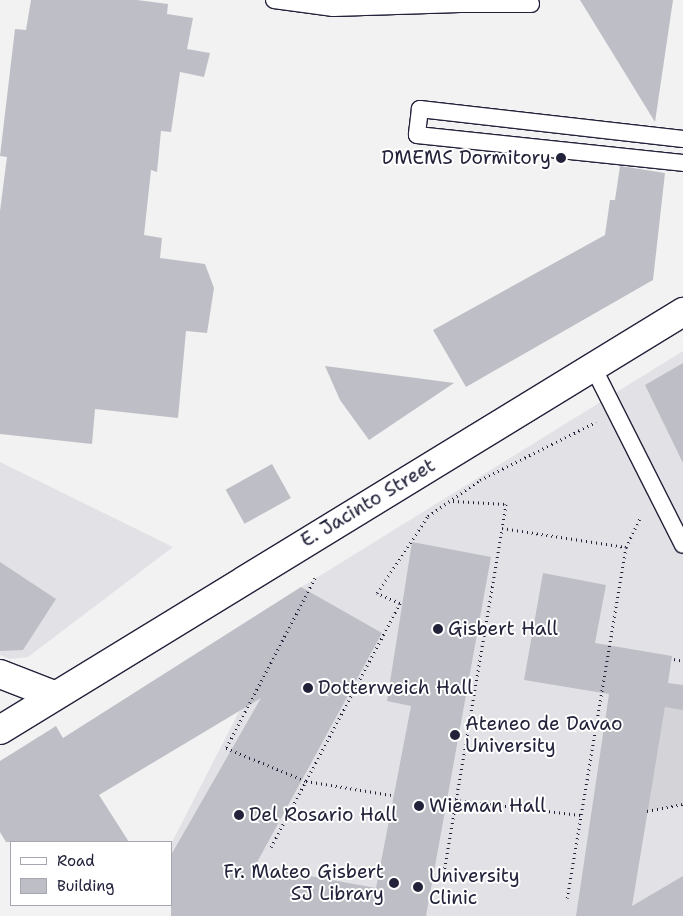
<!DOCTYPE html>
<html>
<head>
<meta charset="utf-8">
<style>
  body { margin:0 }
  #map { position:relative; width:683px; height:916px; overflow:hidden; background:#f2f2f3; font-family:"Shantell Sans",sans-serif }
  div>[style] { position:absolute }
  .built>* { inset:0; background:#e2e2e6 }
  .green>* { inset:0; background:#d3d3d8 }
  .building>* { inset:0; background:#bebec6; transform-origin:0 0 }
  .path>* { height:3px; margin-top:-1.5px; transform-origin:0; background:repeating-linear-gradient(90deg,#22223b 0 1px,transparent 0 5px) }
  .roads { filter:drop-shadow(1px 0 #22223b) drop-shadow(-1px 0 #22223b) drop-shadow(0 1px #22223b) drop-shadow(0 -1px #22223b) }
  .service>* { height:16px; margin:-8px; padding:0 8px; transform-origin:8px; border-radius:8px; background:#fff }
  .tertiary>* { height:28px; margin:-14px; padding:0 14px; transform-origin:14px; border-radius:14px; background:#fff }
  .dots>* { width:14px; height:14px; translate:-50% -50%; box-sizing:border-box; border:2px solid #fff; border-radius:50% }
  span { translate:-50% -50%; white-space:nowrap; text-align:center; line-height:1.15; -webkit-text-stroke:4px #fff; paint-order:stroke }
  .poi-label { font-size:19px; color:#22223b }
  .right { translate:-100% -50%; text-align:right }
  .left { translate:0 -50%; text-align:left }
  .street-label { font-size:19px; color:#22223b }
  .legend { position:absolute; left:10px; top:841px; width:162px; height:65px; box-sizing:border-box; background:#fff; border:1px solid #a7a7b1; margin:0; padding:6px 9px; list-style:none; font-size:15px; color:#22223b }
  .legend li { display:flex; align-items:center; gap:10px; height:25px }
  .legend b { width:25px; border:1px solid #a7a7b1 }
</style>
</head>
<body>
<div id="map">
  <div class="built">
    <div style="clip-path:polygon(683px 351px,683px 916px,220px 916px,171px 850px,171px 844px,283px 626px,292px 593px)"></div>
    <div style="clip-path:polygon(0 462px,173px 547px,28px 657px,10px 659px,0 655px)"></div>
  </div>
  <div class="green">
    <div style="clip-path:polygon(665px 707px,683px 708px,683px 804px,647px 811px)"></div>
  </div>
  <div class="building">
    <div style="clip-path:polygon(31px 0,137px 0,168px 4px,167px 14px,193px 18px,187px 49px,210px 53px,204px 77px,180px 72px,171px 132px,161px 131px,157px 172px,151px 170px,144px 235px,162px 238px,160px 258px,205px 264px,214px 288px,207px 333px,186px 331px,178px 418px,95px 409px,92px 444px,0 434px,0 211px,7px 157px,0 156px,15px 29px,26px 30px)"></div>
    <div style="clip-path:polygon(580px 0,673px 0,655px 122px)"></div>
    <div style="clip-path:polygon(620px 166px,665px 173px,653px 280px,466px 387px,433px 330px,605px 235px,610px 200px,615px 200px)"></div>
    <div style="clip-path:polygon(683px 363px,683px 463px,645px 385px)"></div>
    <div style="clip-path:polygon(325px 366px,454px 383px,369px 440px,340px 400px)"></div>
    <div style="left:272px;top:464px;width:39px;height:53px;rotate:61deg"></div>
    <div style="clip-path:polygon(412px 542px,491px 557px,426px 916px,171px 916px,171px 855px,261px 698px,99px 795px,129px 842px,6px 842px,0 832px,0 761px,56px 726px,63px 738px,301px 587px,382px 633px,255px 866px,376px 888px,411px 706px,387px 701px)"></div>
    <div style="clip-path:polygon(0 562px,56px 599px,23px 650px,0 651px)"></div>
    <div style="clip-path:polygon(543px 573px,606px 585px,595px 643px,672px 656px,668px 683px,683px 685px,683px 710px,665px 707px,632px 906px,683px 876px,683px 916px,576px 916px,609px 694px,524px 680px)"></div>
  </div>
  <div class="path">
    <div style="left:453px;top:501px;width:53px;rotate:3.2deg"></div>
    <div style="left:506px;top:504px;width:24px;rotate:99deg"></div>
    <div style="left:626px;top:547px;width:34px;rotate:-64deg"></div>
    <div style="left:315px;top:578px;width:192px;rotate:117.6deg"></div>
    <div style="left:226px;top:748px;width:87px;rotate:22.4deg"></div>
    <div style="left:306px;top:781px;width:86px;rotate:9.4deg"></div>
    <div style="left:674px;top:659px;width:9px;rotate:13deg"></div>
    <div style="left:455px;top:800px;width:126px;rotate:6.8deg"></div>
    <div style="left:647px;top:811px;width:37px;rotate:-11deg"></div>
    <div style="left:271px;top:847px;width:276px;rotate:-62.1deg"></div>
    <div style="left:400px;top:603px;width:25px;rotate:-157deg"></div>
    <div style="left:377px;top:593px;width:92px;rotate:-56.5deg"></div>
    <div style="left:428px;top:516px;width:63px;rotate:-34.7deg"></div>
    <div style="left:480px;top:480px;width:130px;rotate:-26.6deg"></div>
    <div style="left:443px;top:878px;width:355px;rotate:-80.4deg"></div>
    <div style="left:502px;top:528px;width:125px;rotate:8.7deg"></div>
    <div style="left:626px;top:547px;width:356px;rotate:99.5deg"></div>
  </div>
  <div class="roads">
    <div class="service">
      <div style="left:274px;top:0;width:60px;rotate:7.7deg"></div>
      <div style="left:333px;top:8px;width:127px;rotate:-1.8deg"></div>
      <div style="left:460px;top:4px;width:4px;rotate:-76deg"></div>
      <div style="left:460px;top:4px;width:71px"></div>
      <div style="left:683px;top:139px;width:265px;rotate:-173.5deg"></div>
      <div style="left:420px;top:109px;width:26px;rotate:97deg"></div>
      <div style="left:417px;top:135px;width:267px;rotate:6deg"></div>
      <div style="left:593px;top:367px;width:199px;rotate:63.2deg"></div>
    </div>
    <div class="tertiary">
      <div style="left:0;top:674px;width:58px;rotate:21.3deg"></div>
      <div style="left:0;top:730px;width:801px;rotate:-31.47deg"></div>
    </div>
  </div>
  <div class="dots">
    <div style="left:561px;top:158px;background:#22223b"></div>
    <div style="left:438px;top:629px;background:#22223b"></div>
    <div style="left:308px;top:688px;background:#22223b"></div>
    <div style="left:455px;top:735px;background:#22223b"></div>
    <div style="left:419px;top:806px;background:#22223b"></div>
    <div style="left:239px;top:815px;background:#22223b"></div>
    <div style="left:394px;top:883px;background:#22223b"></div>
    <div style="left:418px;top:887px;background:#22223b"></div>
  </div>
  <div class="poi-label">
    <span class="right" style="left:551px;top:158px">DMEMS Dormitory</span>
    <span class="left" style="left:448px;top:629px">Gisbert Hall</span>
    <span class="left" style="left:318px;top:688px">Dotterweich Hall</span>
    <span class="left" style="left:465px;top:735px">Ateneo de Davao<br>University</span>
    <span class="left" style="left:429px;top:806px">Wieman Hall</span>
    <span class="left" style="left:249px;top:815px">Del Rosario Hall</span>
    <span class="right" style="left:384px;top:883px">Fr. Mateo Gisbert<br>SJ Library</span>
    <span class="left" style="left:429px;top:887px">University<br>Clinic</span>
  </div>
  <div class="street-label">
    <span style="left:368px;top:503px;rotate:-31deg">E. Jacinto Street</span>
  </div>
  <ul class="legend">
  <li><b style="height:6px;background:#fff"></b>Road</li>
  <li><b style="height:14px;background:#bebec6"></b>Building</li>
  </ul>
</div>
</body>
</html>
